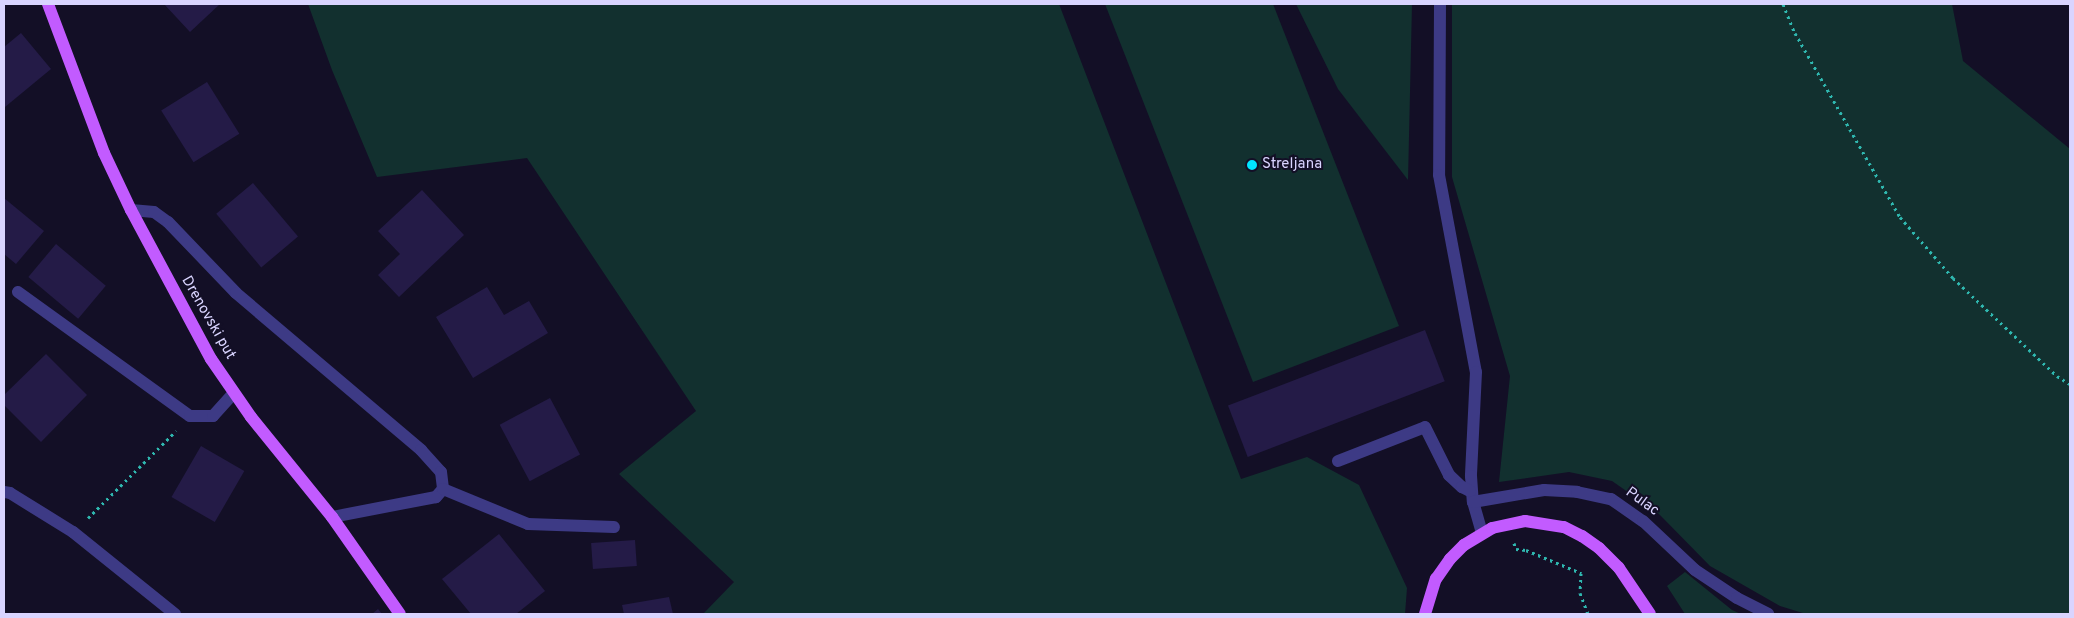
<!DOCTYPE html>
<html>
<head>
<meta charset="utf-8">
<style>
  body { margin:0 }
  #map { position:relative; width:2074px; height:618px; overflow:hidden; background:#130f26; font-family:Overpass,sans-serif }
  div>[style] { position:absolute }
  .green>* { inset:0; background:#12302f }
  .building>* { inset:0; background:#241b47; transform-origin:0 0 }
  .path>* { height:3px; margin-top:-1.5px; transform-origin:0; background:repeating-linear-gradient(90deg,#2fb8b0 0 2.5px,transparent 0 6.5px) }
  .minor>* { height:12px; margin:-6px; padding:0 6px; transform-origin:6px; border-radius:6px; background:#3d3a85 }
  .major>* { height:12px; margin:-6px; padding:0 6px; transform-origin:6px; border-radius:6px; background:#c25bff }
  .dots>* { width:14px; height:14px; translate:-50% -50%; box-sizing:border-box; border:2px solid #130f26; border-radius:50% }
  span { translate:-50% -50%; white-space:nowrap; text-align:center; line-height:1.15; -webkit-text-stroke:4px #130f26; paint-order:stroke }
  .poi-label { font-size:15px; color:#d9d4ff }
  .left { translate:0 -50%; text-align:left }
  .street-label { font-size:15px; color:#d9d4ff }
  .frame { position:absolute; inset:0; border:5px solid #d9d4ff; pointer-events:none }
</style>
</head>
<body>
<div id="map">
  <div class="green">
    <div style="clip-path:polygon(308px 4px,1059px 4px,1241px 479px,1307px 457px,1359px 485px,1407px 588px,1405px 614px,703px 614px,734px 582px,619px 474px,696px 411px,527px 158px,377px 177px,332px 70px)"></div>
    <div style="clip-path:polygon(1105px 4px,1273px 4px,1399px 326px,1253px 382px)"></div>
    <div style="clip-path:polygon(1296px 4px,1412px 4px,1408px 180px,1338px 89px)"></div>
    <div style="clip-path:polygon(1452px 4px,1952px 4px,1963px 61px,2070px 149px,2070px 614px,1806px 614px,1780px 606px,1710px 566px,1658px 513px,1612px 481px,1569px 472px,1499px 482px,1510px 376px,1452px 177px)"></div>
    <div style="clip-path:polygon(1685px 572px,1732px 610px,1741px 614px,1685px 614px,1667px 586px)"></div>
  </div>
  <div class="building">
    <div style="clip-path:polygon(164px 4px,220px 4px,190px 32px)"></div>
    <div style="clip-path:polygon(21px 33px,51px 69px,5px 107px,4px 47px)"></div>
    <div style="left:207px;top:82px;width:61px;height:54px;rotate:58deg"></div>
    <div style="left:253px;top:183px;width:70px;height:48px;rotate:50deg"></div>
    <div style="clip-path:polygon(422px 190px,464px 235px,399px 297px,378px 275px,400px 254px,378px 231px)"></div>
    <div style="clip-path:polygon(4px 198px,44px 231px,16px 264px,4px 254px)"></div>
    <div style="left:56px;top:244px;width:65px;height:43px;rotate:40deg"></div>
    <div style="clip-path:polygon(487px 287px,504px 315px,529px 301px,548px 333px,473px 378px,436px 317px)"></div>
    <div style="left:1425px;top:330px;width:55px;height:211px;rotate:69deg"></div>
    <div style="clip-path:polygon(46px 354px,87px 395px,41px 442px,4px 405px,4px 395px)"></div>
    <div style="left:550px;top:398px;width:64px;height:57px;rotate:62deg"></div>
    <div style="left:201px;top:446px;width:50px;height:59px;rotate:30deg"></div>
    <div style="clip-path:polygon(499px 534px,545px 591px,516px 614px,471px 614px,442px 579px)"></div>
    <div style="left:635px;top:540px;width:26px;height:44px;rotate:86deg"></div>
    <div style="clip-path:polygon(669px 597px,673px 614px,624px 614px,622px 605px)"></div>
    <div style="clip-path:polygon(378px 609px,382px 614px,372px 614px)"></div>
  </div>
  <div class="path">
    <div style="left:1783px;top:4px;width:31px;rotate:68deg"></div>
    <div style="left:1795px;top:33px;width:212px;rotate:60.3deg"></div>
    <div style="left:1900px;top:217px;width:81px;rotate:49deg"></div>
    <div style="left:1953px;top:278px;width:143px;rotate:43.3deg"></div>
    <div style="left:2057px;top:376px;width:15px;rotate:32deg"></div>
    <div style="left:88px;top:518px;width:124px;rotate:-44.7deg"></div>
    <div style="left:1514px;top:543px;width:6px;rotate:72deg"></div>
    <div style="left:1516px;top:549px;width:10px;rotate:6deg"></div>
    <div style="left:1526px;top:550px;width:60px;rotate:22.7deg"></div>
    <div style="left:1581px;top:573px;width:20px;rotate:93deg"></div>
    <div style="left:1580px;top:593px;width:22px;rotate:69deg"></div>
  </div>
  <div class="minor">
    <div style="left:1440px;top:4px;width:171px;rotate:90.3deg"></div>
    <div style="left:1439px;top:175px;width:200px;rotate:79.4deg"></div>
    <div style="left:1476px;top:372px;width:104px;rotate:92.8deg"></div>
    <div style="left:1471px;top:476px;width:26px;rotate:86deg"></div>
    <div style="left:131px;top:210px;width:23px;rotate:5deg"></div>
    <div style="left:154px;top:212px;width:17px;rotate:36deg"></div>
    <div style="left:168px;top:222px;width:98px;rotate:46.2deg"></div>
    <div style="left:236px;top:293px;width:243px;rotate:40.3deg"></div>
    <div style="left:421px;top:450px;width:30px;rotate:48deg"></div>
    <div style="left:441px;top:472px;width:17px;rotate:83deg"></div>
    <div style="left:443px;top:489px;width:11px;rotate:131deg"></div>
    <div style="left:436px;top:497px;width:106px;rotate:169.1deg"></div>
    <div style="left:18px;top:292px;width:212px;rotate:35.8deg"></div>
    <div style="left:190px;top:416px;width:23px"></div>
    <div style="left:213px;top:416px;width:31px;rotate:-48deg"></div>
    <div style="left:1338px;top:461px;width:93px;rotate:-21.3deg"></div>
    <div style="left:1425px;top:427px;width:54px;rotate:63.4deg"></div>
    <div style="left:1449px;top:475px;width:18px;rotate:43deg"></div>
    <div style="left:1462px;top:487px;width:9px;rotate:27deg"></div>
    <div style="left:443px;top:489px;width:92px;rotate:22.4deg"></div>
    <div style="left:528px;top:524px;width:86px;rotate:2deg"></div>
    <div style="left:4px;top:492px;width:6px;rotate:9deg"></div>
    <div style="left:10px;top:493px;width:74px;rotate:31.8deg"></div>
    <div style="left:73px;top:532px;width:131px;rotate:38.8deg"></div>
    <div style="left:1482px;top:533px;width:32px;rotate:-106deg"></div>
    <div style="left:1473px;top:502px;width:72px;rotate:-9.6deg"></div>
    <div style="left:1544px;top:490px;width:33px;rotate:3deg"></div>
    <div style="left:1577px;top:492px;width:35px;rotate:12deg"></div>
    <div style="left:1611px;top:499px;width:39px;rotate:35deg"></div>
    <div style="left:1643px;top:521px;width:71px;rotate:43.3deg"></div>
    <div style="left:1695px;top:570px;width:50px;rotate:33.7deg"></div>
    <div style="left:1737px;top:598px;width:35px;rotate:27deg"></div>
  </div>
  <div class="major">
    <div style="left:48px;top:4px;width:159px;rotate:69.4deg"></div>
    <div style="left:104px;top:153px;width:63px;rotate:64.7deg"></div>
    <div style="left:131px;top:210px;width:169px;rotate:61.8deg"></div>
    <div style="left:211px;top:359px;width:70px;rotate:55.4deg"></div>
    <div style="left:251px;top:417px;width:129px;rotate:51deg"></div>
    <div style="left:332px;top:517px;width:118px;rotate:55deg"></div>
    <div style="left:1425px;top:614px;width:37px;rotate:-73deg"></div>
    <div style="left:1436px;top:579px;width:24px;rotate:-55deg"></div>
    <div style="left:1450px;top:559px;width:20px;rotate:-45deg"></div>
    <div style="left:1464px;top:545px;width:33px;rotate:-31deg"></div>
    <div style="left:1492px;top:528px;width:34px;rotate:-12deg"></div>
    <div style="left:1525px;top:521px;width:39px;rotate:9deg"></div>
    <div style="left:1564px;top:527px;width:20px;rotate:27deg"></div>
    <div style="left:1582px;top:536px;width:21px;rotate:35deg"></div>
    <div style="left:1599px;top:548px;width:28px;rotate:45deg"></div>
    <div style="left:1619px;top:568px;width:55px;rotate:56deg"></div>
  </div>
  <div class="dots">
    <div style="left:1252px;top:165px;background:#00e5ff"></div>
  </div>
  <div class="poi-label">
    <span class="left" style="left:1262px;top:165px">Streljana</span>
  </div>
  <div class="street-label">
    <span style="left:208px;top:318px;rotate:60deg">Drenovski put</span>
    <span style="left:1642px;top:502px;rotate:36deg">Pulac</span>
  </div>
  <div class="frame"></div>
</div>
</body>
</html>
